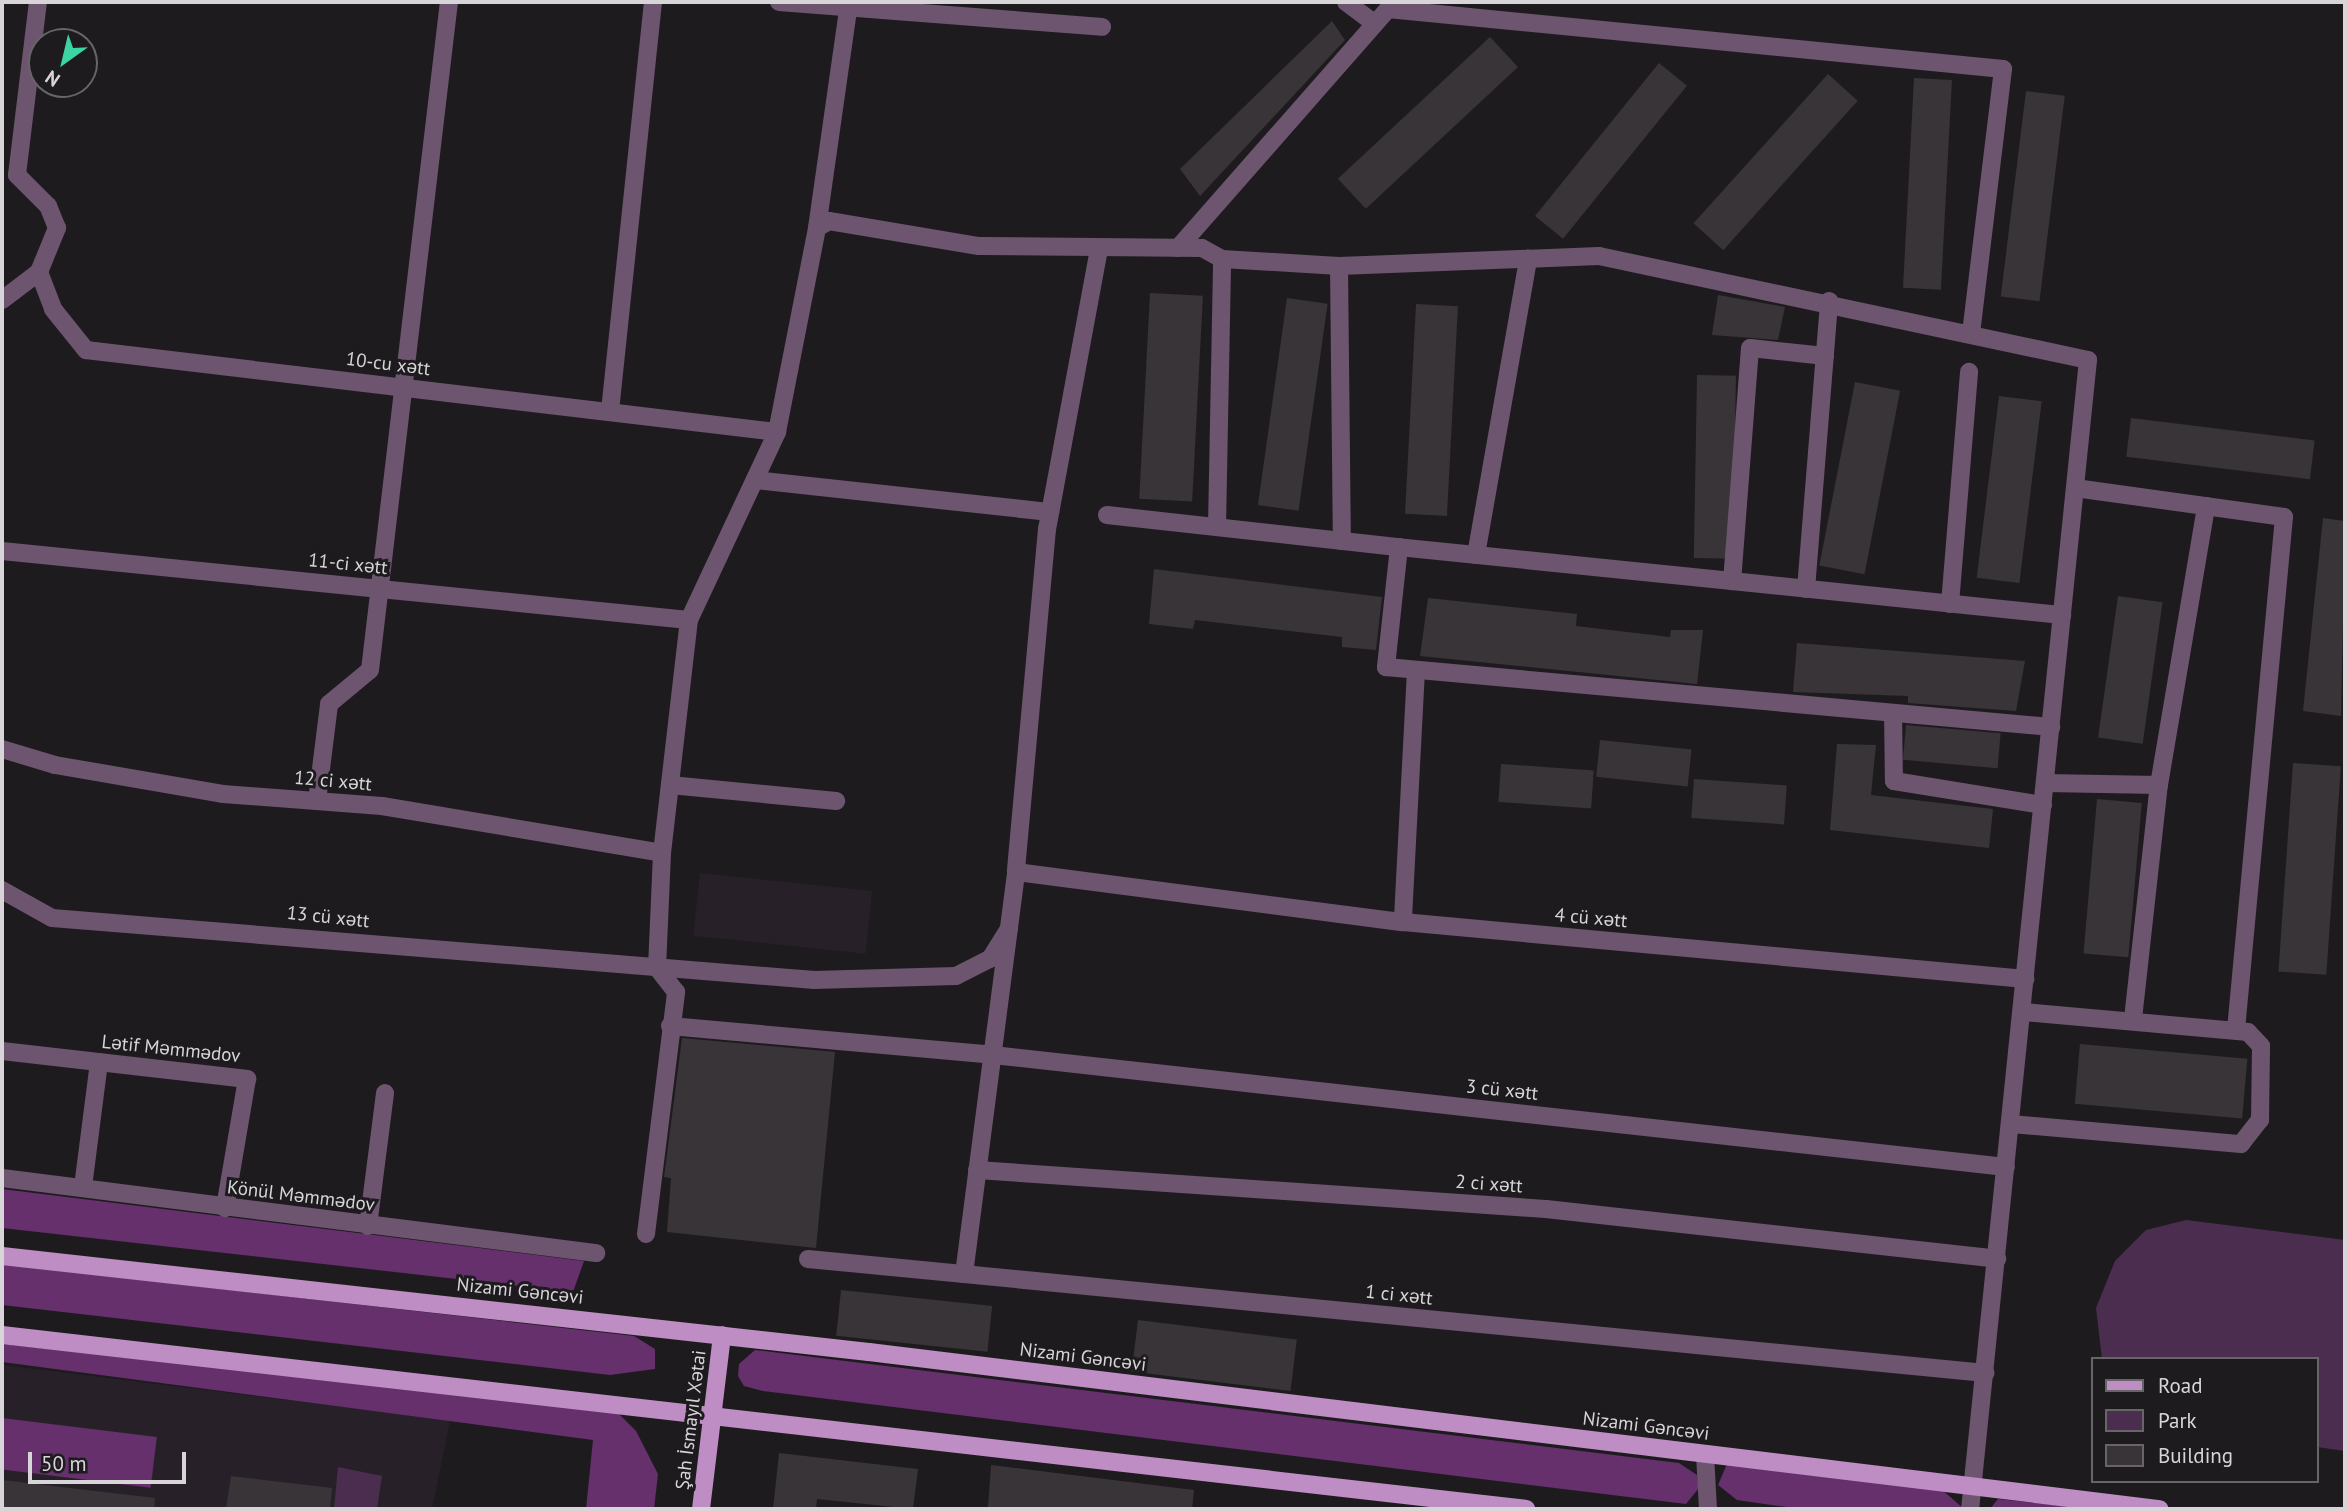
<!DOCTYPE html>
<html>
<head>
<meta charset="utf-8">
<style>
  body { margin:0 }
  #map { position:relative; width:2347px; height:1511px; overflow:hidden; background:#1e1b1f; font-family:"PT Sans",sans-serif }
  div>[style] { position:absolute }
  .built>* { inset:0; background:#282029; transform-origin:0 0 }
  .green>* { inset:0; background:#4b2d4f }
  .forest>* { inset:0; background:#65306c; transform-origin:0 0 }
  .building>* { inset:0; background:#383438; transform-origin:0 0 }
  .minor>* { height:18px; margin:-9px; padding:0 9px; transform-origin:9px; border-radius:9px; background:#6d556f }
  .major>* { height:18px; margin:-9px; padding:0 9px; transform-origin:9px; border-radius:9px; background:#be8dc4 }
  span { translate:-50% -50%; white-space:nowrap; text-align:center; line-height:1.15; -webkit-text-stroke:6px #1e1b1f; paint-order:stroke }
  .street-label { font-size:19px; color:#d7d5d8 }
  .frame { position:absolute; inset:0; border:4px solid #d7d5d8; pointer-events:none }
  .legend { position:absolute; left:2091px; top:1357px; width:228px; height:126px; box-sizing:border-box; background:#1e1b1f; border:2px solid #686569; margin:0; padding:9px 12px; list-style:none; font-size:21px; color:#d7d5d8 }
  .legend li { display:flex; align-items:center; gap:14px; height:35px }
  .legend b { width:35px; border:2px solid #686569 }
  .north { position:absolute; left:28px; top:28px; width:70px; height:70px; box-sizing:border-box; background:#1e1b1f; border:2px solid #686569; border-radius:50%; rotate:214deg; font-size:19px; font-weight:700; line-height:28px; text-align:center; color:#d7d5d8 }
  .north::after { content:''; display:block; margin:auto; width:24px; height:32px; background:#3dd4a3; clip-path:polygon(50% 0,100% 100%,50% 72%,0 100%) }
  .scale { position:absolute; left:28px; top:1452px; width:158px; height:32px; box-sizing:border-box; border:4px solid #d7d5d8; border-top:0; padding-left:9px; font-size:21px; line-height:24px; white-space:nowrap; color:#d7d5d8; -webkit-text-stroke:5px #1e1b1f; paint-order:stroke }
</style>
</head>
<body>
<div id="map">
  <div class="built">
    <div style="left:700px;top:873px;width:173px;height:63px;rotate:6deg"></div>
    <div style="clip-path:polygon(2px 1365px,450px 1420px,432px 1509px,2px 1509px)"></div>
  </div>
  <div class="green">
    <div style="clip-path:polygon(2186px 1220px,2345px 1240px,2345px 1451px,2317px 1447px,2317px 1359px,2102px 1359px,2096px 1308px,2115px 1261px,2146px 1230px)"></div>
    <div style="clip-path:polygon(338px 1467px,382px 1476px,377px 1509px,334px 1509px)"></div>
  </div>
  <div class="forest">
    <div style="clip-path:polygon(2px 1189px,584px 1261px,573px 1292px,2px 1228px)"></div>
    <div style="clip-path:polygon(2px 1264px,634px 1336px,655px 1349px,655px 1369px,610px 1375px,2px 1305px)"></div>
    <div style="clip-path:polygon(2px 1344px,615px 1410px,636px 1431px,658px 1474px,654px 1509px,586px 1509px,593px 1440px,2px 1362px)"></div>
    <div style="clip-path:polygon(755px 1350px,1679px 1463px,1697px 1475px,1699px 1488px,1686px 1504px,763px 1391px,744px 1386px,738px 1376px,739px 1364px)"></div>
    <div style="left:2px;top:1418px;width:156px;height:51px;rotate:7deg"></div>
    <div style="clip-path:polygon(1727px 1464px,1941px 1489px,1963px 1508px,1800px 1509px,1737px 1500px,1718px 1485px)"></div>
    <div style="clip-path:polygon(1998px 1499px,2091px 1509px,1990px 1509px)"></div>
  </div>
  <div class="building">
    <div style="clip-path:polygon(1332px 21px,1345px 40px,1200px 196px,1180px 169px)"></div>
    <div style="left:1490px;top:37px;width:41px;height:208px;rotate:47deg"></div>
    <div style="left:1659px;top:63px;width:36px;height:197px;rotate:39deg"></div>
    <div style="left:1828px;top:74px;width:40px;height:201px;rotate:42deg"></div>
    <div style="left:1914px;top:78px;width:38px;height:210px;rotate:3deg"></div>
    <div style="left:2026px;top:91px;width:39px;height:207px;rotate:7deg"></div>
    <div style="left:1150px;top:293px;width:53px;height:206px;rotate:3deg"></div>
    <div style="clip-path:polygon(1718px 295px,1785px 307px,1778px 340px,1712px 335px)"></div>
    <div style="left:1287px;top:298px;width:41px;height:209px;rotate:8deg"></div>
    <div style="left:1416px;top:304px;width:42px;height:210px;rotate:3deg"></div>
    <div style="left:1697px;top:375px;width:39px;height:183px;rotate:1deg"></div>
    <div style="left:1855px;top:382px;width:46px;height:187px;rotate:11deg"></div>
    <div style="left:1999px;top:396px;width:43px;height:183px;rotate:7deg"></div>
    <div style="left:2131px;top:418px;width:185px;height:39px;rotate:7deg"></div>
    <div style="clip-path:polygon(2323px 518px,2345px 521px,2341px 716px,2303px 711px)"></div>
    <div style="clip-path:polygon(1154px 569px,1382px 597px,1376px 650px,1342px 647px,1342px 637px,1195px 620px,1193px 629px,1149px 624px)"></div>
    <div style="left:2118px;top:596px;width:45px;height:143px;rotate:8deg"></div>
    <div style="clip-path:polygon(1428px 598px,1577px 614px,1576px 626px,1670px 637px,1671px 630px,1703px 630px,1697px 684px,1420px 656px)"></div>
    <div style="clip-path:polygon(1797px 643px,2025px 661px,2016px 711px,1908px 703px,1908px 696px,1793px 692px)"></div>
    <div style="left:1906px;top:725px;width:95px;height:35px;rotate:5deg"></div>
    <div style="left:1600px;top:740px;width:92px;height:37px;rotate:6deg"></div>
    <div style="clip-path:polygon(1837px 744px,1876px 745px,1871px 795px,1993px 809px,1989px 848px,1830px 830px)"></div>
    <div style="left:2293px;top:763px;width:48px;height:209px;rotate:4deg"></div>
    <div style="left:1501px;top:764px;width:93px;height:38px;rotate:4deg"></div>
    <div style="left:1694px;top:779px;width:93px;height:39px;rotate:4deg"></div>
    <div style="left:2097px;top:799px;width:45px;height:155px;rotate:5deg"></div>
    <div style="clip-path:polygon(682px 1038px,835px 1052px,816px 1248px,667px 1232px,671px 1178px,664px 1177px)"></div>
    <div style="left:2080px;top:1044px;width:168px;height:60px;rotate:5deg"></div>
    <div style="left:841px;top:1290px;width:152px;height:46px;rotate:6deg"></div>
    <div style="left:1138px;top:1320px;width:160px;height:52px;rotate:7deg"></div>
    <div style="clip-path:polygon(779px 1453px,918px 1469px,913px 1509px,817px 1499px,816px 1509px,773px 1509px)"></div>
    <div style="clip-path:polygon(991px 1465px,1194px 1490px,1192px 1509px,988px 1507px)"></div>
    <div style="clip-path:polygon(231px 1476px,332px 1488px,330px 1509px,226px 1509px)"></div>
    <div style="clip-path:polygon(2px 1480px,155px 1498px,154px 1509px,2px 1509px)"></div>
  </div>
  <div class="minor">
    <div style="left:779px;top:2px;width:324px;rotate:4.4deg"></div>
    <div style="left:1346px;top:2px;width:36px;rotate:37deg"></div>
    <div style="left:817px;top:228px;width:14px;rotate:-30deg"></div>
    <div style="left:829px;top:221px;width:152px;rotate:9.5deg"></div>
    <div style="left:979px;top:246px;width:223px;rotate:0.5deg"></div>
    <div style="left:1202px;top:248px;width:23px;rotate:29deg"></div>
    <div style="left:1222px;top:259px;width:117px;rotate:3.4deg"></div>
    <div style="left:1339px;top:266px;width:260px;rotate:-2.2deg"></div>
    <div style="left:1599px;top:256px;width:500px;rotate:12deg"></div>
    <div style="left:2088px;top:360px;width:1155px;rotate:95.86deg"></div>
    <div style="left:1178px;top:248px;width:318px;rotate:-48.7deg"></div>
    <div style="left:1388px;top:9px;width:618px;rotate:5.57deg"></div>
    <div style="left:2003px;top:69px;width:266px;rotate:96.9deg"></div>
    <div style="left:1099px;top:249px;width:285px;rotate:100.5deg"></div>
    <div style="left:1047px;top:529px;width:344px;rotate:95.2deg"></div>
    <div style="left:1016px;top:872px;width:390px;rotate:7.4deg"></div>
    <div style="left:1339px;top:266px;width:275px;rotate:89.4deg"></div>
    <div style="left:39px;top:272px;width:40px;rotate:69deg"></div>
    <div style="left:53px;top:309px;width:53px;rotate:51.2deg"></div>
    <div style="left:86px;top:350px;width:696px;rotate:6.77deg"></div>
    <div style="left:2px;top:300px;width:46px;rotate:-37.1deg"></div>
    <div style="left:39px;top:272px;width:48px;rotate:-67.8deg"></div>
    <div style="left:57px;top:228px;width:24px;rotate:-112deg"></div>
    <div style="left:48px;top:206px;width:44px;rotate:-135deg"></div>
    <div style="left:17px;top:175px;width:174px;rotate:-83.1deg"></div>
    <div style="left:1825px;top:356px;width:75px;rotate:-173.9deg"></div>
    <div style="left:1750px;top:348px;width:234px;rotate:94.4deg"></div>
    <div style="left:1732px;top:581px;width:332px;rotate:5.9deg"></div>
    <div style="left:610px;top:411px;width:411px;rotate:-84deg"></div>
    <div style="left:755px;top:480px;width:297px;rotate:6.2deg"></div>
    <div style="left:2075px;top:488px;width:211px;rotate:7.9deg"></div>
    <div style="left:2284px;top:517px;width:515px;rotate:95.35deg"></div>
    <div style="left:1107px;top:515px;width:294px;rotate:6.3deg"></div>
    <div style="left:1217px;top:527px;width:268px;rotate:-88.9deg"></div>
    <div style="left:2px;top:551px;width:690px;rotate:5.74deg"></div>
    <div style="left:1476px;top:555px;width:301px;rotate:-80deg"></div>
    <div style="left:1732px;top:581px;width:335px;rotate:-174.2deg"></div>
    <div style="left:1399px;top:547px;width:121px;rotate:96.2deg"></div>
    <div style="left:1386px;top:667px;width:668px;rotate:5.16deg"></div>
    <div style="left:1806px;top:589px;width:289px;rotate:-85.4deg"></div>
    <div style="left:1950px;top:604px;width:233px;rotate:-85.3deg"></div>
    <div style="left:1416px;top:670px;width:252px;rotate:93deg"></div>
    <div style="left:1403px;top:922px;width:625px;rotate:5.24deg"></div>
    <div style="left:1893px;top:713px;width:68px;rotate:89.2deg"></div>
    <div style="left:1894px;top:781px;width:151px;rotate:9.2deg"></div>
    <div style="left:2px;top:749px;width:55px;rotate:16.8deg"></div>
    <div style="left:55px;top:765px;width:170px;rotate:9.8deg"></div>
    <div style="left:223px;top:794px;width:159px;rotate:4.3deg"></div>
    <div style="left:382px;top:806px;width:284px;rotate:9.5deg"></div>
    <div style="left:2045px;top:783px;width:114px;rotate:1deg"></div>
    <div style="left:670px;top:785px;width:167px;rotate:5.5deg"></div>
    <div style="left:317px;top:801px;width:98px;rotate:-82.9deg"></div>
    <div style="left:329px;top:704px;width:53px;rotate:-39.7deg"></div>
    <div style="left:370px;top:670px;width:673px;rotate:-83.26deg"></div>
    <div style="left:2px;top:890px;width:57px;rotate:29.2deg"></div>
    <div style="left:52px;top:918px;width:765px;rotate:4.65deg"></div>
    <div style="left:814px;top:980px;width:142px;rotate:-1.6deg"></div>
    <div style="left:956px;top:976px;width:38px;rotate:-27deg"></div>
    <div style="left:990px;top:959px;width:36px;rotate:-58deg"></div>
    <div style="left:2133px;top:1019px;width:235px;rotate:-83.7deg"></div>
    <div style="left:2159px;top:785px;width:283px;rotate:-80.4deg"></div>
    <div style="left:670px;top:1026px;width:324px;rotate:5.1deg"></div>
    <div style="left:993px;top:1055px;width:1019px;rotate:6.31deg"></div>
    <div style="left:2px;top:1051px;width:247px;rotate:6.5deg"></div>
    <div style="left:247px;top:1079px;width:131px;rotate:99.7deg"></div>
    <div style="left:2011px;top:1124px;width:231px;rotate:5deg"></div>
    <div style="left:2241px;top:1144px;width:31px;rotate:-52deg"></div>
    <div style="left:2260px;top:1120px;width:74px;rotate:-89.2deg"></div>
    <div style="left:2261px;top:1046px;width:19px;rotate:-133deg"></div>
    <div style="left:2248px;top:1032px;width:227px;rotate:-174.9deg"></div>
    <div style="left:977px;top:1170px;width:570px;rotate:3.92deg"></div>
    <div style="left:1546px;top:1209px;width:454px;rotate:6.3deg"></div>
    <div style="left:2px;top:1178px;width:599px;rotate:7.2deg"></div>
    <div style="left:83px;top:1187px;width:126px;rotate:-82.7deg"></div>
    <div style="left:368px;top:1226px;width:134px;rotate:-82.7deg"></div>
    <div style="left:646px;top:1234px;width:244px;rotate:-82.9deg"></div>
    <div style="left:676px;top:992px;width:31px;rotate:-128deg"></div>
    <div style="left:657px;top:968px;width:115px;rotate:-87.5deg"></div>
    <div style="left:662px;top:853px;width:235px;rotate:-83.4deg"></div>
    <div style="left:689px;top:620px;width:208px;rotate:-64.9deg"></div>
    <div style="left:777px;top:432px;width:208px;rotate:-78.9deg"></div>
    <div style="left:817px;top:228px;width:228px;rotate:-81.9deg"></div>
    <div style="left:808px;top:1259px;width:1183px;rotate:5.53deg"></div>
    <div style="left:964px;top:1274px;width:405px;rotate:-82.6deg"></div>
    <div style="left:1705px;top:1454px;width:55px;rotate:86.9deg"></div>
  </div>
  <div class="major">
    <div style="left:2px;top:1256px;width:872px;rotate:6.32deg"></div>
    <div style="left:869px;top:1352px;width:1300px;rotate:6.94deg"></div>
    <div style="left:2px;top:1335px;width:1534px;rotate:6.51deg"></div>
    <div style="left:701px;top:1509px;width:175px;rotate:-83.1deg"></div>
  </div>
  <div class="street-label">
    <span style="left:388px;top:364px;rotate:7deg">10-cu xətt</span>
    <span style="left:348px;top:564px;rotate:6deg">11-ci xətt</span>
    <span style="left:333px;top:781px;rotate:5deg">12 ci xətt</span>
    <span style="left:328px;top:917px;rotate:6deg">13 cü xətt</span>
    <span style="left:1591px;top:918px;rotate:5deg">4 cü xətt</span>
    <span style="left:171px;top:1049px;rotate:6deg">Lətif Məmmədov</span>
    <span style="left:1502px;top:1090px;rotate:6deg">3 cü xətt</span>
    <span style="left:1489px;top:1184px;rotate:4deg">2 ci xətt</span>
    <span style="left:301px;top:1196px;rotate:7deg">Könül Məmmədov</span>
    <span style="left:520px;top:1291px;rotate:6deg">Nizami Gəncəvi</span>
    <span style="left:1399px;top:1295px;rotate:6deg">1 ci xətt</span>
    <span style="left:1083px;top:1357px;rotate:7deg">Nizami Gəncəvi</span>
    <span style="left:691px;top:1420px;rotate:-83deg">Şah İsmayıl Xətai</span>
    <span style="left:1646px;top:1426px;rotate:7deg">Nizami Gəncəvi</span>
  </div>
  <div class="frame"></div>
  <ul class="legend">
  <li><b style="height:9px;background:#be8dc4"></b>Road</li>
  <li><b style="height:19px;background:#4b2d4f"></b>Park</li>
  <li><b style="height:19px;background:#383438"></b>Building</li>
  </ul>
  <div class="north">N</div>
  <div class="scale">50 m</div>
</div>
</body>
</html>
